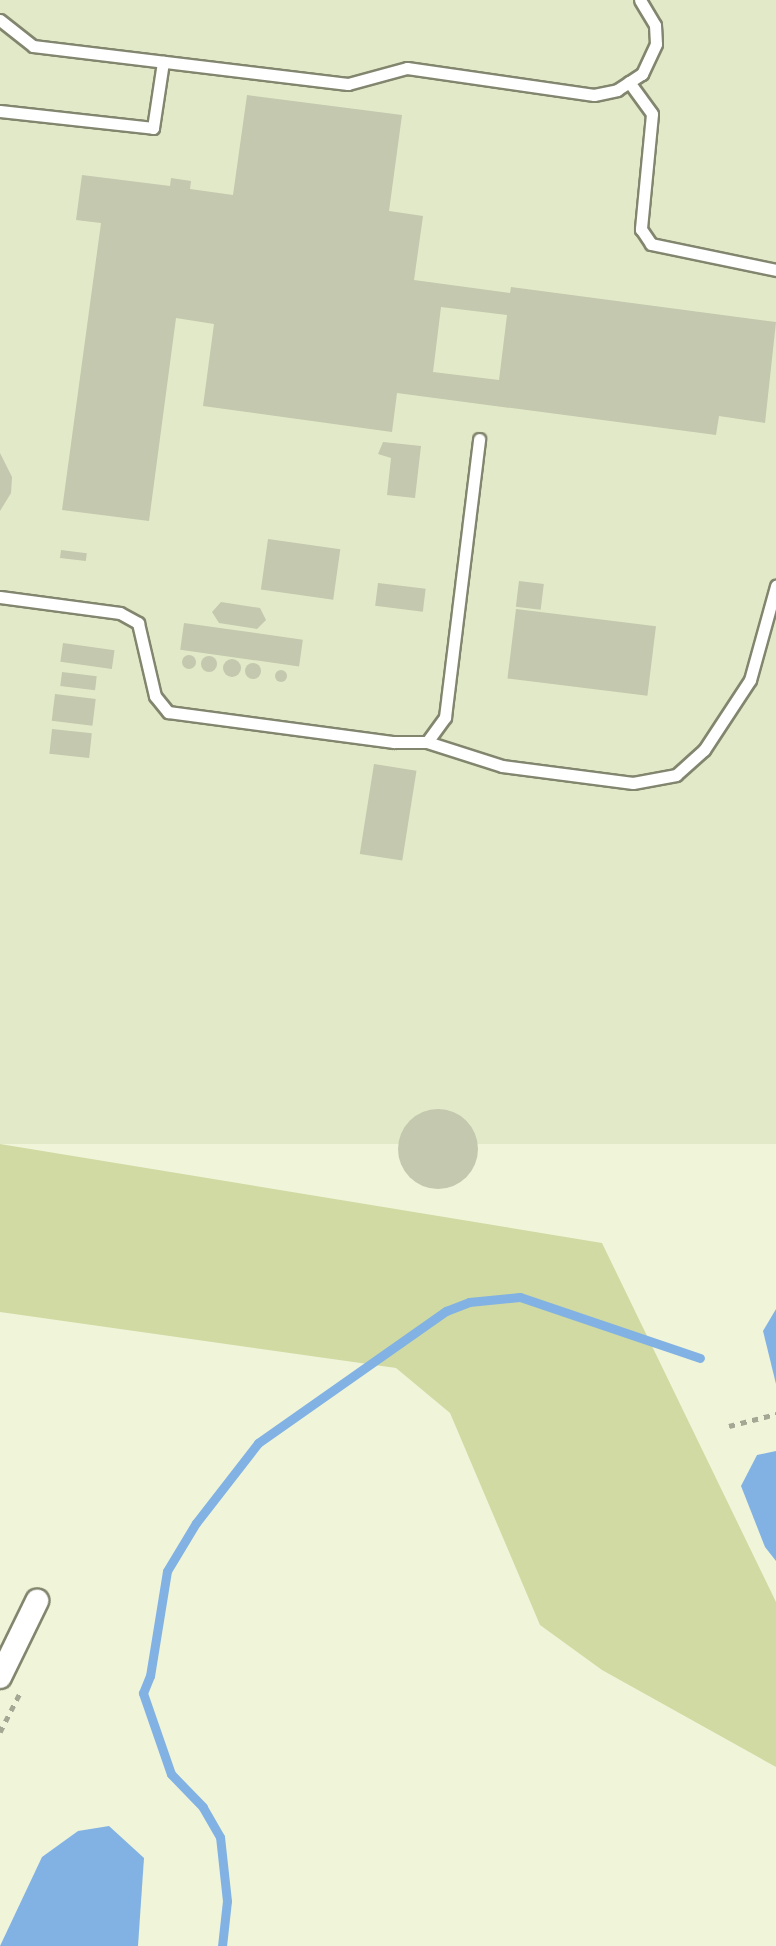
<!DOCTYPE html>
<html>
<head>
<meta charset="utf-8">
<style>
  body { margin:0 }
  #map { position:relative; width:776px; height:1946px; overflow:hidden; background:#f0f5da; font-family:"Nunito Sans",sans-serif }
  div>[style] { position:absolute }
  .built>* { inset:0; background:#e2e9c8; transform-origin:0 0 }
  .green>* { inset:0; background:#d1daa3 }
  .water>* { inset:0; background:#82b2e3 }
  .stream>* { height:9px; margin:-4.5px; padding:0 4.5px; transform-origin:4.5px; border-radius:4.5px; background:#82b2e3 }
  .building>* { inset:0; background:#c3c8ae; transform-origin:0 0 }
  .round { border-radius:50% }
  .path>* { height:5px; margin-top:-2.5px; transform-origin:0; background:repeating-linear-gradient(90deg,#a4a793 0 6px,transparent 0 12px) }
  .roads { filter:drop-shadow(2px 0 #82866e) drop-shadow(-2px 0 #82866e) drop-shadow(0 2px #82866e) drop-shadow(0 -2px #82866e) }
  .service>* { height:11px; margin:-5.5px; padding:0 5.5px; transform-origin:5.5px; border-radius:5.5px; background:#fff }
  .minor>* { height:22px; margin:-11px; padding:0 11px; transform-origin:11px; border-radius:11px; background:#fff }
  span { translate:-50% -50%; white-space:nowrap; text-align:center; line-height:1.15; -webkit-text-stroke:8px #fff; paint-order:stroke }
</style>
</head>
<body>
<div id="map">
  <div class="built">
    <div style="left:0;top:0;width:776px;height:1144px"></div>
  </div>
  <div class="green">
    <div style="clip-path:polygon(0 1144px,602px 1243px,776px 1602px,776px 1767px,602px 1670px,540px 1625px,450px 1413px,396px 1368px,0 1312px)"></div>
  </div>
  <div class="water">
    <div style="clip-path:polygon(776px 1309px,776px 1384px,763px 1331px)"></div>
    <div style="clip-path:polygon(776px 1451px,776px 1561px,765px 1547px,741px 1486px,757px 1455px)"></div>
    <div style="clip-path:polygon(109px 1826px,144px 1858px,138px 1946px,0 1946px,42px 1857px,78px 1831px)"></div>
  </div>
  <div class="stream">
    <div style="left:222px;top:1946px;width:45px;rotate:-83.7deg"></div>
    <div style="left:227px;top:1901px;width:64px;rotate:-96.2deg"></div>
    <div style="left:220px;top:1837px;width:34px;rotate:-120deg"></div>
    <div style="left:203px;top:1807px;width:46px;rotate:-134.1deg"></div>
    <div style="left:171px;top:1774px;width:86px;rotate:-109.1deg"></div>
    <div style="left:143px;top:1693px;width:18px;rotate:-68deg"></div>
    <div style="left:150px;top:1676px;width:106px;rotate:-80.8deg"></div>
    <div style="left:167px;top:1571px;width:56px;rotate:-58.9deg"></div>
    <div style="left:196px;top:1523px;width:101px;rotate:-52.2deg"></div>
    <div style="left:258px;top:1443px;width:230px;rotate:-35.1deg"></div>
    <div style="left:446px;top:1311px;width:25px;rotate:-21deg"></div>
    <div style="left:469px;top:1302px;width:51px;rotate:-5.6deg"></div>
    <div style="left:520px;top:1297px;width:190px;rotate:18.7deg"></div>
  </div>
  <div class="building">
    <div style="clip-path:polygon(evenodd,247px 95px,402px 115px,389px 211px,423px 216px,414px 280px,510px 293px,511px 287px,776px 322px,765px 423px,719px 416px,716px 435px,397px 393px,392px 432px,203px 406px,214px 324px,176px 318px,149px 521px,62px 510px,101px 223px,76px 220px,82px 175px,170px 186px,171px 178px,191px 181px,190px 189px,233px 195px,247px 95px,441px 307px,507px 315px,499px 380px,433px 372px,441px 307px)"></div>
    <div style="clip-path:polygon(383px 442px,421px 446px,415px 498px,387px 495px,391px 458px,378px 454px)"></div>
    <div style="clip-path:polygon(0 453px,12px 477px,11px 493px,0 511px)"></div>
    <div style="left:268px;top:539px;width:73px;height:51px;rotate:8deg"></div>
    <div style="left:61px;top:550px;width:26px;height:8px;rotate:7deg"></div>
    <div style="left:519px;top:581px;width:25px;height:26px;rotate:7deg"></div>
    <div style="left:378px;top:583px;width:48px;height:23px;rotate:7deg"></div>
    <div style="clip-path:polygon(221px 602px,260px 608px,266px 620px,257px 629px,219px 623px,212px 612px)"></div>
    <div style="left:516px;top:609px;width:141px;height:70px;rotate:7deg"></div>
    <div style="left:184px;top:623px;width:120px;height:27px;rotate:8deg"></div>
    <div style="left:63px;top:643px;width:52px;height:19px;rotate:8deg"></div>
    <div class="round" style="left:182px;top:655px;width:14px;height:14px"></div>
    <div class="round" style="left:201px;top:656px;width:16px;height:16px"></div>
    <div class="round" style="left:223px;top:659px;width:18px;height:18px"></div>
    <div class="round" style="left:245px;top:663px;width:16px;height:16px"></div>
    <div class="round" style="left:275px;top:670px;width:12px;height:12px"></div>
    <div style="left:62px;top:672px;width:35px;height:14px;rotate:7deg"></div>
    <div style="left:55px;top:694px;width:41px;height:27px;rotate:7deg"></div>
    <div style="left:52px;top:729px;width:40px;height:25px;rotate:6deg"></div>
    <div style="left:374px;top:764px;width:43px;height:91px;rotate:9deg"></div>
    <div class="round" style="left:398px;top:1109px;width:80px;height:80px"></div>
  </div>
  <div class="path">
    <div style="left:729px;top:1426px;width:49px;rotate:-14.3deg"></div>
    <div style="left:0;top:1732px;width:44px;rotate:-62.9deg"></div>
  </div>
  <div class="roads">
    <div class="service">
      <div style="left:0;top:20px;width:42px;rotate:38.2deg"></div>
      <div style="left:33px;top:46px;width:317px;rotate:6.9deg"></div>
      <div style="left:348px;top:84px;width:61px;rotate:-15.2deg"></div>
      <div style="left:407px;top:68px;width:189px;rotate:8.2deg"></div>
      <div style="left:594px;top:95px;width:24px;rotate:-12deg"></div>
      <div style="left:617px;top:90px;width:30px;rotate:-33deg"></div>
      <div style="left:642px;top:74px;width:33px;rotate:-65deg"></div>
      <div style="left:656px;top:44px;width:19px;rotate:-93deg"></div>
      <div style="left:655px;top:25px;width:29px;rotate:-121deg"></div>
      <div style="left:629px;top:82px;width:39px;rotate:54deg"></div>
      <div style="left:652px;top:114px;width:116px;rotate:95.5deg"></div>
      <div style="left:641px;top:229px;width:18px;rotate:56deg"></div>
      <div style="left:651px;top:244px;width:128px;rotate:11.7deg"></div>
      <div style="left:0;top:111px;width:154px;rotate:6.3deg"></div>
      <div style="left:153px;top:128px;width:67px;rotate:-81.4deg"></div>
      <div style="left:0;top:597px;width:121px;rotate:7.6deg"></div>
      <div style="left:120px;top:613px;width:21px;rotate:29deg"></div>
      <div style="left:138px;top:623px;width:75px;rotate:76.9deg"></div>
      <div style="left:155px;top:696px;width:21px;rotate:51deg"></div>
      <div style="left:168px;top:712px;width:228px;rotate:7.6deg"></div>
      <div style="left:394px;top:742px;width:33px"></div>
      <div style="left:427px;top:742px;width:31px;rotate:-54deg"></div>
      <div style="left:445px;top:717px;width:280px;rotate:-83deg"></div>
      <div style="left:427px;top:742px;width:79px;rotate:17.7deg"></div>
      <div style="left:502px;top:766px;width:132px;rotate:7.4deg"></div>
      <div style="left:633px;top:783px;width:44px;rotate:-10.5deg"></div>
      <div style="left:676px;top:775px;width:38px;rotate:-42deg"></div>
      <div style="left:704px;top:750px;width:84px;rotate:-56.7deg"></div>
      <div style="left:750px;top:680px;width:98px;rotate:-74.5deg"></div>
    </div>
    <div class="minor">
      <div style="left:0;top:1677px;width:85px;rotate:-64deg"></div>
    </div>
  </div>
</div>
</body>
</html>
